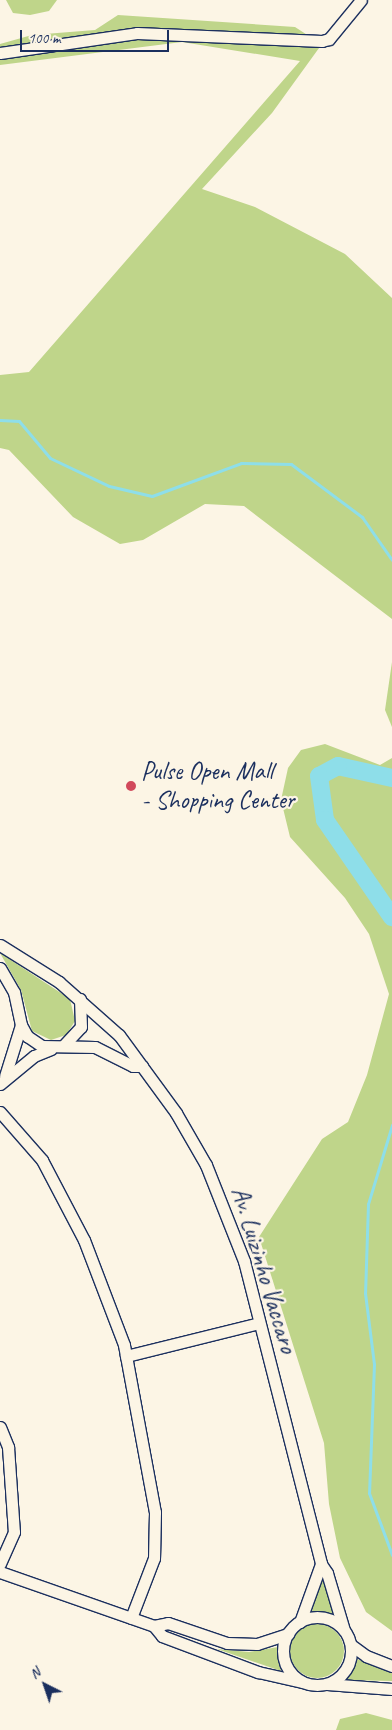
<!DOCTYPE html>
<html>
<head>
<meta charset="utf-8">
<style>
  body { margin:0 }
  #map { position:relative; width:392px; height:1730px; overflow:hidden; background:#fcf5e5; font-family:Caveat,sans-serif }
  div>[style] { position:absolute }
  .green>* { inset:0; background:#bfd58a }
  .round { border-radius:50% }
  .stream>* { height:3px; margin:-1.5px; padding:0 1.5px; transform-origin:1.5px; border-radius:1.5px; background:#8edee9 }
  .river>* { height:18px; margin:-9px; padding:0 9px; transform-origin:9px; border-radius:9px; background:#8edee9 }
  .roads { filter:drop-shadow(1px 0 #1b2f5e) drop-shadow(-1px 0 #1b2f5e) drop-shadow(0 1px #1b2f5e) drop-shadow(0 -1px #1b2f5e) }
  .minor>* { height:11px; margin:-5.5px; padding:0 5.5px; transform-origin:5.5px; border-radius:5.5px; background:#fcf5e5 }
  .minor>.ring { margin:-5.5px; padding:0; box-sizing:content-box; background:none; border:11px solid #fcf5e5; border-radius:50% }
  .dots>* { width:14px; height:14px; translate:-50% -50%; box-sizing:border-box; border:2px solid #fcf5e5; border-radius:50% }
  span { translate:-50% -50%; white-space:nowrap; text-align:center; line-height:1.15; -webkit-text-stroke:4.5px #fcf5e5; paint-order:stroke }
  .poi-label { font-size:25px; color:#1b2f5e }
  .left { translate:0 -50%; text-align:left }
  .street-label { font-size:25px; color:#1b2f5e }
  .north { position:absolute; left:20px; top:1660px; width:50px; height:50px; -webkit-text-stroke:4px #fcf5e5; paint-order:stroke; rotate:319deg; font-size:14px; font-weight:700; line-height:20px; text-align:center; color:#1b2f5e }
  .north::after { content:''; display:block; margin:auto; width:18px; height:22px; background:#1b2f5e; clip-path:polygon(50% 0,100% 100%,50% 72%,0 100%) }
  .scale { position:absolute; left:20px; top:30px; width:149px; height:22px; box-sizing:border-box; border:2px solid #1b2f5e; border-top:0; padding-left:6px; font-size:15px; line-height:18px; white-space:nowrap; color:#1b2f5e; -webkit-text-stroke:4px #fcf5e5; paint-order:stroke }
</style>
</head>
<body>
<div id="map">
  <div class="green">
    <div style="clip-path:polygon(6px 0,57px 0,49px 11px,30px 15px,13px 13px)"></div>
    <div style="clip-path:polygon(118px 15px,295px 27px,312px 38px,327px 37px,272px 113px,202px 189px,255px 207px,345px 254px,392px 298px,392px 619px,244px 506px,205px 504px,143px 540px,120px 544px,73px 517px,9px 450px,0 448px,0 375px,29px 372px,300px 61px,182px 42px,0 65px,0 44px,32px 35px,95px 30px)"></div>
    <div style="clip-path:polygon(392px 662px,392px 727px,385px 710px)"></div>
    <div style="clip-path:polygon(325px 744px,380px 765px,392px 758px,392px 1631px,366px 1612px,340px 1558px,329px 1504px,324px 1443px,259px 1237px,322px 1139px,348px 1122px,367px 1075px,389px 994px,369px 934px,345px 898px,290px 837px,281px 800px,288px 768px,301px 750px)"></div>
    <div style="clip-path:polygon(0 953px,70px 999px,75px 1021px,66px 1035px,51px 1040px,32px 1031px,21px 990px)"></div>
    <div style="clip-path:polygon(322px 1576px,333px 1614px,312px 1611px)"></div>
    <div class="round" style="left:290px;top:1624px;width:54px;height:54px"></div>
    <div style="clip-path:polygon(278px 1647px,281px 1671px,217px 1649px,249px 1652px)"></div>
    <div style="clip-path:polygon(357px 1659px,392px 1673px,392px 1681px,346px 1680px)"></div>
    <div style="clip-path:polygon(366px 1713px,392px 1720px,392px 1730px,336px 1730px,340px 1719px)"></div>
  </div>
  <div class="stream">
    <div style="left:0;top:420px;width:19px;rotate:3deg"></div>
    <div style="left:19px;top:421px;width:48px;rotate:50deg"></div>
    <div style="left:50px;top:458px;width:65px;rotate:25.4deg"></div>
    <div style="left:109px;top:486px;width:44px;rotate:13.1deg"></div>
    <div style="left:152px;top:496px;width:95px;rotate:-20.3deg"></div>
    <div style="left:241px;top:463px;width:50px;rotate:1.1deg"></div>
    <div style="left:291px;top:464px;width:89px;rotate:36.7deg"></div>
    <div style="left:362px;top:517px;width:52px;rotate:55.1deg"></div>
    <div style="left:392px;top:1125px;width:83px;rotate:106.9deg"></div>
    <div style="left:368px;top:1204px;width:89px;rotate:91.9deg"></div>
    <div style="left:365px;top:1293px;width:72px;rotate:82.8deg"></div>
    <div style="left:374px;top:1364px;width:129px;rotate:92.2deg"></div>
    <div style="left:369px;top:1493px;width:66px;rotate:69.6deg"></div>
  </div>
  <div class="river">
    <div style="left:392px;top:778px;width:55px;rotate:-167.5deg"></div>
    <div style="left:338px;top:766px;width:21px;rotate:152deg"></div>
    <div style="left:319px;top:776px;width:44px;rotate:82.2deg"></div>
    <div style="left:325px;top:820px;width:118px;rotate:55.4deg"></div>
  </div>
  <div class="roads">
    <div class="minor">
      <div style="left:0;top:53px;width:138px;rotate:-8.3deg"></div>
      <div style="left:137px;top:33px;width:185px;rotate:2.5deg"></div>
      <div style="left:322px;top:41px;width:7px;rotate:-16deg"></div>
      <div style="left:329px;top:39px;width:50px;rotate:-50.6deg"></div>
      <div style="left:0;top:945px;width:70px;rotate:32.1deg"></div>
      <div style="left:59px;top:982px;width:80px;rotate:41.5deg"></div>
      <div style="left:119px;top:1035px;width:97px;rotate:53.8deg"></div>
      <div style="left:176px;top:1113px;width:60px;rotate:60deg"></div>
      <div style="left:206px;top:1165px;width:103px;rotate:68.4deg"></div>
      <div style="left:244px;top:1261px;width:313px;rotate:75.7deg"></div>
      <div style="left:321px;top:1564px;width:11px;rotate:56deg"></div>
      <div style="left:327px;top:1573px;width:59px;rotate:73.4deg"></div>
      <div style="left:0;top:968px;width:28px;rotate:60deg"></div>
      <div style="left:14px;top:992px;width:34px;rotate:78deg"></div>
      <div style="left:21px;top:1025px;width:53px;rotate:107.4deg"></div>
      <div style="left:21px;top:1025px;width:13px;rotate:61deg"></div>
      <div style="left:27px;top:1036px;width:18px;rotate:34deg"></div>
      <div style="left:42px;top:1046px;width:53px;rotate:1.1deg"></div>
      <div style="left:95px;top:1047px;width:42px;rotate:26.6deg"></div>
      <div style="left:133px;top:1066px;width:9px"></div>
      <div style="left:63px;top:1046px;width:26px;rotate:-47deg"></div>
      <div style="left:81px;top:1027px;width:28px;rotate:-92deg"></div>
      <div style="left:0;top:1084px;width:44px;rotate:-39.5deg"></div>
      <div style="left:34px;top:1056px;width:18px;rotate:-22deg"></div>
      <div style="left:0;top:1112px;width:64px;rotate:48.8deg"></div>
      <div style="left:42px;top:1160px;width:90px;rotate:62.3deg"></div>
      <div style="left:84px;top:1240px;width:112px;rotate:69.1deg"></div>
      <div style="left:124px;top:1345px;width:170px;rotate:79.5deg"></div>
      <div style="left:155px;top:1512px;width:46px;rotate:91.2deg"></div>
      <div style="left:154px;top:1558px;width:64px;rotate:111deg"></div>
      <div style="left:126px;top:1356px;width:137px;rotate:-13.9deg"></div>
      <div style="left:0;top:1427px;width:22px;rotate:68deg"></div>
      <div style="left:8px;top:1447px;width:85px;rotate:86deg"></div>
      <div style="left:14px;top:1532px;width:35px;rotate:114deg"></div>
      <div style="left:0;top:1572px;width:163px;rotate:19.3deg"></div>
      <div style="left:154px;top:1626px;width:14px;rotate:-12deg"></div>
      <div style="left:168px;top:1623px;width:62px;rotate:18.7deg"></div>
      <div style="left:227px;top:1643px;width:30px;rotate:2deg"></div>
      <div style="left:257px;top:1644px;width:33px;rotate:-18deg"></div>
      <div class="ring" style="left:283px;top:1617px;width:57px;height:57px"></div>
      <div style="left:300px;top:1622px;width:62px;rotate:-70.1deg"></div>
      <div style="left:154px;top:1626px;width:13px;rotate:51deg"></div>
      <div style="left:162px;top:1636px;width:103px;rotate:20.6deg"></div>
      <div style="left:258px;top:1672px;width:45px;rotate:12.8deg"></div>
      <div style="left:351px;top:1645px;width:19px;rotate:36deg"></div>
      <div style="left:366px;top:1656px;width:28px;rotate:21deg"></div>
      <div style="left:327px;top:1684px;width:65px;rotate:4.4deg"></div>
    </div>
  </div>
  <div class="dots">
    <div style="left:131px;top:786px;background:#d1495b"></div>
  </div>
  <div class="poi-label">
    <span class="left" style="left:141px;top:786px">Pulse Open Mall<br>- Shopping Center</span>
  </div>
  <div class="street-label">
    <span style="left:264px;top:1270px;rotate:73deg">Av. Luizinho Vaccaro</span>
  </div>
  <div class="north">N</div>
  <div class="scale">100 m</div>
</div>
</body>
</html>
